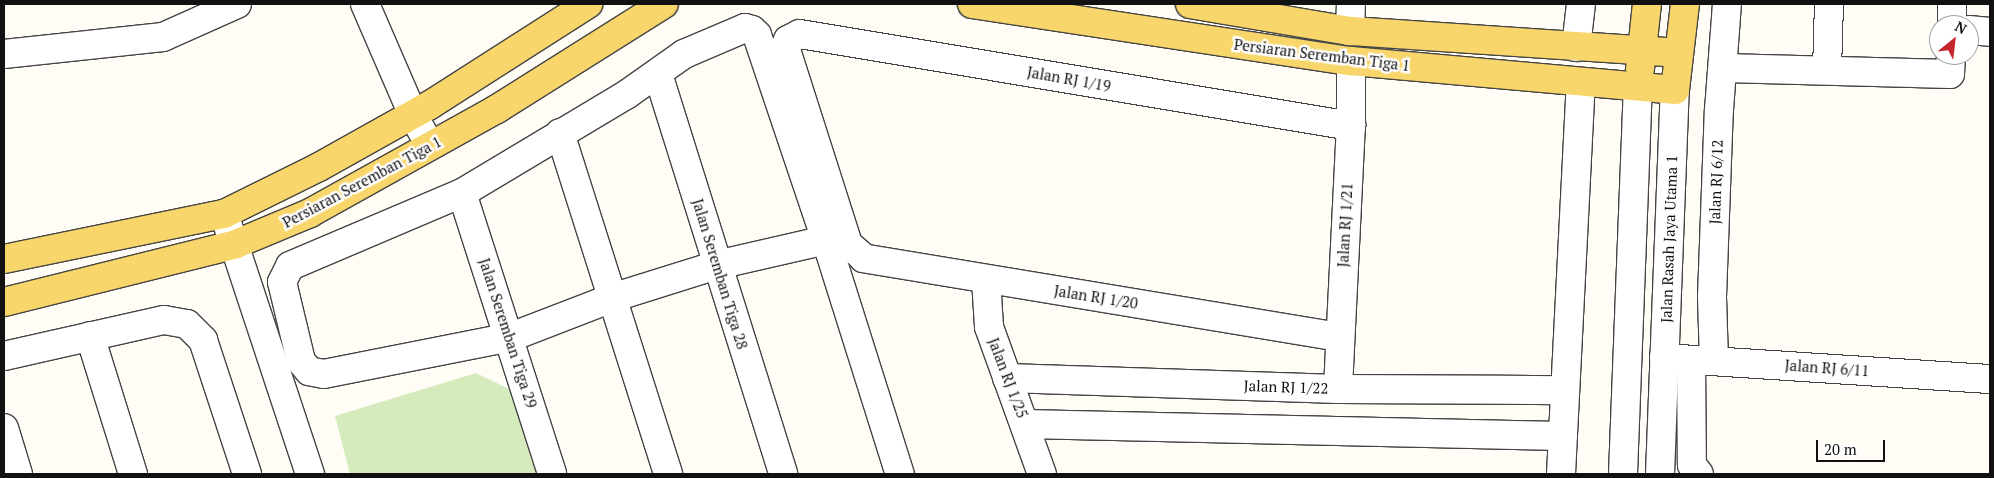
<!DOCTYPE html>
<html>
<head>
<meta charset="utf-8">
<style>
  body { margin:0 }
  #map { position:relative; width:1994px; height:478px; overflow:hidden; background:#fffdf5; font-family:"PT Serif",serif }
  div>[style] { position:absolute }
  .green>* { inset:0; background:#d5ebbd }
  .roads { filter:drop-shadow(1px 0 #444) drop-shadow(-1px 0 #444) drop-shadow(0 1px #444) drop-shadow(0 -1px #444) }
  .minor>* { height:28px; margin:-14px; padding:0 14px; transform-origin:14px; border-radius:14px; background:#fff }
  .major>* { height:28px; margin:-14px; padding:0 14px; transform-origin:14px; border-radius:14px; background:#f9d66b }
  span { translate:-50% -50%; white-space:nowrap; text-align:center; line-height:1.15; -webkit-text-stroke:5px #fff; paint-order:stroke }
  .street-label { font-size:15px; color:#111 }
  .frame { position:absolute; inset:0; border:5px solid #111; pointer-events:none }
  .north { position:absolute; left:1929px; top:15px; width:50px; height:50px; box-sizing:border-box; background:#fff; border:1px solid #a0a0a0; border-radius:50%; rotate:29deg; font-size:14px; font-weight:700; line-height:20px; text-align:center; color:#111 }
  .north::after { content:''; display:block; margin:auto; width:18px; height:22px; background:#c4262e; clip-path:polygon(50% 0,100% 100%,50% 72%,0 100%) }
  .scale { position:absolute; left:1816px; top:440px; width:69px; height:22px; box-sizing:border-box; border:2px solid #111; border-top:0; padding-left:6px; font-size:15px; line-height:18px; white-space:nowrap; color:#111; -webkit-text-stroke:4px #fff; paint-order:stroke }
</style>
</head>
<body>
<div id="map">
  <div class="green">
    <div style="clip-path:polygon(476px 373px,519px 394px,546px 474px,350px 474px,335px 416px)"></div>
  </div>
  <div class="roads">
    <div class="minor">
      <div style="left:365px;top:4px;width:121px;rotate:66.6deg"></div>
      <div style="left:413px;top:115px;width:35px;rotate:61deg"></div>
      <div style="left:1952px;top:25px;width:21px;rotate:-90deg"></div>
      <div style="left:1969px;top:30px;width:21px;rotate:5deg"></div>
      <div style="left:1350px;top:31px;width:27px;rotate:-88deg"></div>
      <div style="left:1576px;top:47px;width:43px;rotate:-83.4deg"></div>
      <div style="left:4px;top:54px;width:160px;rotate:-6.1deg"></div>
      <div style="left:163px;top:37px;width:81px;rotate:-24deg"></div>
      <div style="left:1723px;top:68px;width:227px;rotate:1.5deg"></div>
      <div style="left:1950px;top:74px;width:19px;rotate:-87deg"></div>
      <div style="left:1827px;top:70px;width:66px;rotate:-88.3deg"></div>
      <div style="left:658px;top:74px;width:419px;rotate:72.6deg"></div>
      <div style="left:560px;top:133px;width:358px;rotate:72.4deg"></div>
      <div style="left:462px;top:193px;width:295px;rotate:72.2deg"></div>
      <div style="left:224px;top:214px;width:274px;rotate:71.7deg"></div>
      <div style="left:826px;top:240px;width:112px;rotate:167.1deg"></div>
      <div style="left:717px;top:265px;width:110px;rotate:162.6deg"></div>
      <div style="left:612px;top:298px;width:108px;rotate:158.9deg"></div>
      <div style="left:511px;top:337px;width:191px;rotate:168.8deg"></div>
      <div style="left:324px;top:374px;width:15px;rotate:-169deg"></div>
      <div style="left:309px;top:371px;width:13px;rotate:-129deg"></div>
      <div style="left:301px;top:361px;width:81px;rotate:-103.5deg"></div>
      <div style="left:282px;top:282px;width:18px;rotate:-63deg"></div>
      <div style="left:290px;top:266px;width:187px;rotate:-23deg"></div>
      <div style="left:462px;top:193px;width:191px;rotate:-30.9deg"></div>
      <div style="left:626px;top:95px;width:71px;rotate:-35.3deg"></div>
      <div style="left:684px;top:54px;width:66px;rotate:-23.1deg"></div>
      <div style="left:745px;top:28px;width:7px;rotate:16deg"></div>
      <div style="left:752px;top:30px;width:7px;rotate:45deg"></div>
      <div style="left:757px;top:35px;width:216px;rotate:71.4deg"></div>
      <div style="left:826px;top:240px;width:245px;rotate:72.5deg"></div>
      <div style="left:986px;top:279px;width:48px;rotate:86.4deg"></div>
      <div style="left:989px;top:327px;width:156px;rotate:70.2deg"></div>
      <div style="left:90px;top:336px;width:145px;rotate:72.7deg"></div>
      <div style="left:1339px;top:337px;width:482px;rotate:-170.6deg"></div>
      <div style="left:864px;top:258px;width:21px;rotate:-139deg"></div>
      <div style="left:848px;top:244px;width:207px;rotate:-107.7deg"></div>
      <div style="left:785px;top:47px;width:8px;rotate:-67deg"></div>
      <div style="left:788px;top:40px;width:13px;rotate:-27deg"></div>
      <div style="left:800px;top:34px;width:559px;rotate:9.48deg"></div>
      <div style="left:4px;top:356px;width:164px;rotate:-12.7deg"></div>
      <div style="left:164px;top:320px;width:23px;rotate:10deg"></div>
      <div style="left:187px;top:324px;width:23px;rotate:45deg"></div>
      <div style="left:203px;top:340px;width:141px;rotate:71.8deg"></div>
      <div style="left:1664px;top:358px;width:327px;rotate:3.7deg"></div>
      <div style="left:1691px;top:360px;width:105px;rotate:89.5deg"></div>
      <div style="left:1692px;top:465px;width:11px;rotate:52deg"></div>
      <div style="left:1714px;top:361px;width:64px;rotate:-91.8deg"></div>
      <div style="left:1712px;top:297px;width:187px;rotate:-87.9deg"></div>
      <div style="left:1719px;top:110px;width:106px;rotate:-85.7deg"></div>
      <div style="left:1007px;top:378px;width:331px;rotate:1.9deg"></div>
      <div style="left:1338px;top:389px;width:227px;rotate:0.3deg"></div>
      <div style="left:1338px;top:389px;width:263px;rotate:-87.2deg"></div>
      <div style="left:1351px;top:126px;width:65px;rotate:-90deg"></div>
      <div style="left:1025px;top:424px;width:538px;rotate:1.28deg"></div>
      <div style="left:4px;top:428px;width:48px;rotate:73.1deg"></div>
      <div style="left:1561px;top:474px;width:392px;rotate:-87.1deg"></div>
      <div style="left:1623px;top:474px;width:386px;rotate:-87.8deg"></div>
      <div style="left:1660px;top:474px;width:384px;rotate:-87.8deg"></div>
    </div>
    <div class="major">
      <div style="left:972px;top:4px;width:383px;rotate:8.6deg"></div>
      <div style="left:1351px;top:61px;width:325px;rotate:5.1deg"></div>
      <div style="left:1675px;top:90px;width:87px;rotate:-83.4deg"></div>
      <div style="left:1190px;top:4px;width:162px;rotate:9.6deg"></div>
      <div style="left:1350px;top:31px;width:329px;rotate:3.8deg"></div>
      <div style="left:1640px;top:69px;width:65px;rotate:-83.9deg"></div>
      <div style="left:4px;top:259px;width:225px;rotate:-11.6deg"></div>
      <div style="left:224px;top:214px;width:106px;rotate:-26.3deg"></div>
      <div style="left:319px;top:167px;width:127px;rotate:-29.2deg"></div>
      <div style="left:430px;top:105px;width:188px;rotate:-32.6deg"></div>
      <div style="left:4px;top:302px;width:239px;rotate:-14deg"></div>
      <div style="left:236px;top:244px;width:80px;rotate:-22.7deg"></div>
      <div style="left:310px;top:213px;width:214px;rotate:-29.1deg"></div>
      <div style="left:497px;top:109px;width:197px;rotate:-32.2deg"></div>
    </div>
  </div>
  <div class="street-label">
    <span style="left:1322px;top:55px;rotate:7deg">Persiaran Seremban Tiga 1</span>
    <span style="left:1069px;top:79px;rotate:10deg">Jalan RJ 1/19</span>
    <span style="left:362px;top:182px;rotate:-28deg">Persiaran Seremban Tiga 1</span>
    <span style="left:1716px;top:182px;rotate:-88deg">Jalan RJ 6/12</span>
    <span style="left:1345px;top:225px;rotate:-87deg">Jalan RJ 1/21</span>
    <span style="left:1669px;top:239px;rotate:-88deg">Jalan Rasah Jaya Utama 1</span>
    <span style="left:720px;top:274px;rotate:73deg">Jalan Seremban Tiga 28</span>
    <span style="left:1096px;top:297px;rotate:9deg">Jalan RJ 1/20</span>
    <span style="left:508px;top:333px;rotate:72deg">Jalan Seremban Tiga 29</span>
    <span style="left:1827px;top:368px;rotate:4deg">Jalan RJ 6/11</span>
    <span style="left:1008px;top:378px;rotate:69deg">Jalan RJ 1/25</span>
    <span style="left:1286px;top:387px;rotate:2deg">Jalan RJ 1/22</span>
  </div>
  <div class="frame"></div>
  <div class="north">N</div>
  <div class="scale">20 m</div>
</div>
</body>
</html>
